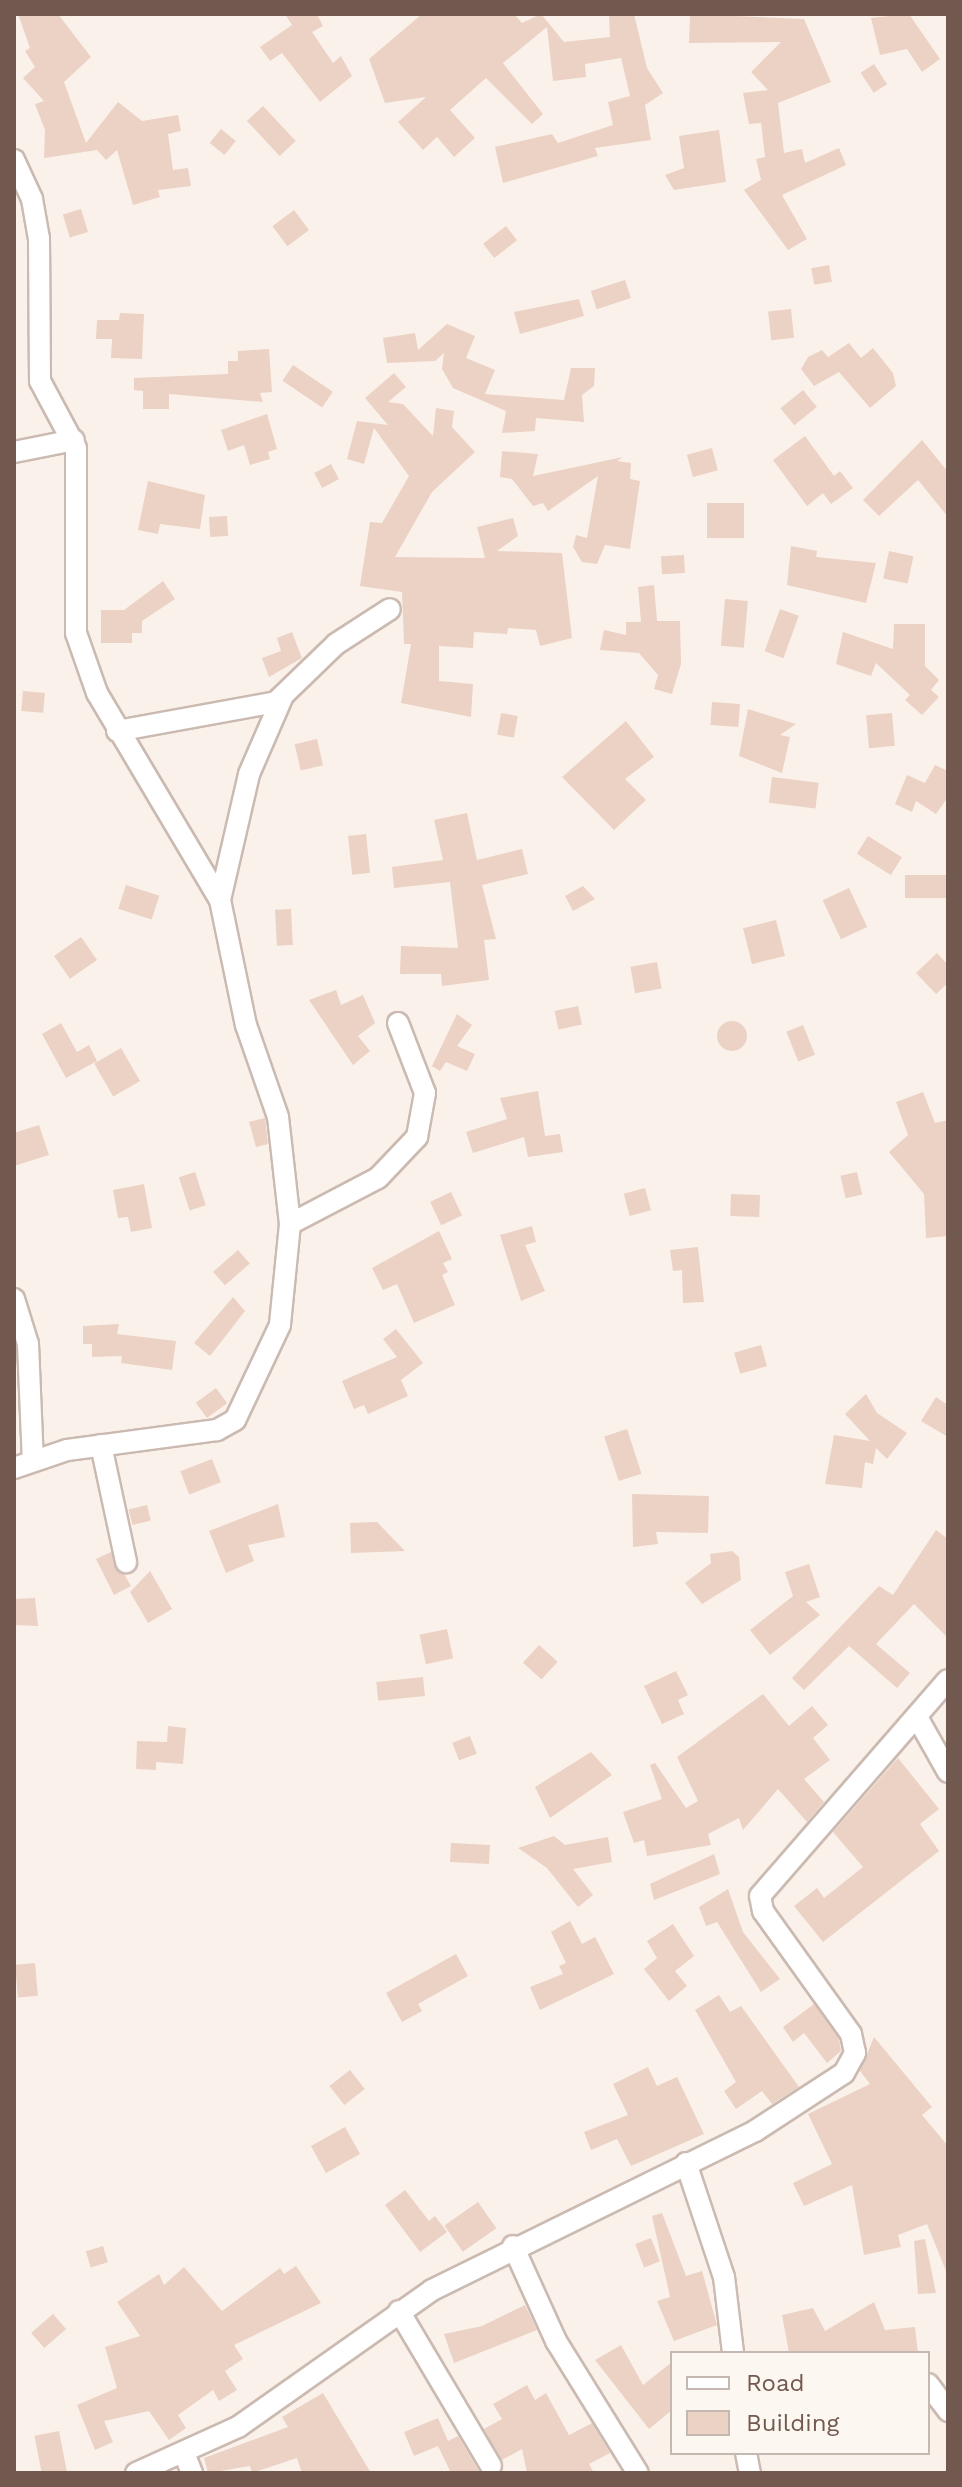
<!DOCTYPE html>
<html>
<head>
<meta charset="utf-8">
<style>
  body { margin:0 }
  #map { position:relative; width:962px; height:2487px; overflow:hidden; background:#faf2ea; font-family:"Work Sans",sans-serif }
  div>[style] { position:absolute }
  .building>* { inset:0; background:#ecd1c5; transform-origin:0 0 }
  .round { border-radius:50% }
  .roads { filter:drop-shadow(2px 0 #cbbab1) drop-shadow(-2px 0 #cbbab1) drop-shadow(0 2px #cbbab1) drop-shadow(0 -2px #cbbab1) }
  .minor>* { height:20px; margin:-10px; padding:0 10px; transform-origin:10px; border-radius:10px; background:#fff }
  span { translate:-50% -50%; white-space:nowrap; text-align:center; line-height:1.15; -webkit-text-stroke:8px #fdf7f1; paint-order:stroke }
  .frame { position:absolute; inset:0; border:16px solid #725950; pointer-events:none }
  .legend { position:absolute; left:670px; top:2351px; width:260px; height:104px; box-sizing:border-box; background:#fdf7f1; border:2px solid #c5b8b1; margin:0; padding:10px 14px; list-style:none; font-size:24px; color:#725950 }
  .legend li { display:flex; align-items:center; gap:16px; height:40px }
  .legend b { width:40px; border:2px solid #c5b8b1 }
</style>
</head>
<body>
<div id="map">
  <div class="building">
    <div style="clip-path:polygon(18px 14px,58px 14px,91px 57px,64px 82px,86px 143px,118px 102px,142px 121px,178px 115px,181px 131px,168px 134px,173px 170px,188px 168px,191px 186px,158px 190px,160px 197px,133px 205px,117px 150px,106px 160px,97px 150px,44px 158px,45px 130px,35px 104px,44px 101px,23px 78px,35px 67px,25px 51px,30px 48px)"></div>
    <div style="clip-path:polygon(285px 14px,317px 14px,323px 26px,312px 32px,333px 63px,341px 56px,352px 76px,320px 102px,282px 53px,270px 61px,260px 47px,292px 25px)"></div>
    <div style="clip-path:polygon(422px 14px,514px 14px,522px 23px,541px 14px,564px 42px,610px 37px,609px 14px,634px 14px,647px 68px,663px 93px,645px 105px,651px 140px,595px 148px,598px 156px,503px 183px,495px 147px,552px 134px,558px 143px,613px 125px,608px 102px,630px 96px,621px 58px,585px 64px,586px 77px,553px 81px,547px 27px,503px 63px,543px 114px,532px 124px,486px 78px,450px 110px,475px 138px,454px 157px,437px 137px,423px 150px,398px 122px,426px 97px,385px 103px,369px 59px)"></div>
    <div style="clip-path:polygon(690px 14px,804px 19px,831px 82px,778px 103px,784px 153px,802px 149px,805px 163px,839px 148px,846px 165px,782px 195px,807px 239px,788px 250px,744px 190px,761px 180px,756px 159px,765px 157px,761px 123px,749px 124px,743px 93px,768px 90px,751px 72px,781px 42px,689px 43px)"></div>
    <div style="clip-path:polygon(909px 14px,940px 59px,922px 72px,907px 49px,880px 55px,871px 18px)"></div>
    <div style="left:874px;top:64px;width:24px;height:16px;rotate:57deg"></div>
    <div style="left:263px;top:106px;width:48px;height:22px;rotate:47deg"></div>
    <div style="left:221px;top:129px;width:19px;height:18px;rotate:39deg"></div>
    <div style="clip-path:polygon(719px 130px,726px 182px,674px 190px,665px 175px,684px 168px,679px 136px)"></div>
    <div style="left:81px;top:209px;width:24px;height:19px;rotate:73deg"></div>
    <div style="left:294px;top:210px;width:25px;height:27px;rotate:53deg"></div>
    <div style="left:506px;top:226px;width:18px;height:29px;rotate:52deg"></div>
    <div style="left:829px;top:265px;width:17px;height:18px;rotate:80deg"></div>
    <div style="left:625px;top:280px;width:19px;height:36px;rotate:72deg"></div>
    <div style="clip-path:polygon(579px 299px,584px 316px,520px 334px,514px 312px)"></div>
    <div style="left:791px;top:309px;width:29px;height:23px;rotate:84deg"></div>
    <div style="clip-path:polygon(120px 313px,144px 314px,142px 359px,111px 358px,112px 339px,96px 339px,97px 320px,119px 320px)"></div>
    <div style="clip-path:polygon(447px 324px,475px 336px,466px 358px,495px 370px,485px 394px,564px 400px,571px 368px,595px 368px,594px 386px,582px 395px,584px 422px,536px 418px,535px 431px,502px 433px,506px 411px,453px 388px,442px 369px,444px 353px,435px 361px,387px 363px,383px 338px,415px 333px,418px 350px)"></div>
    <div style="clip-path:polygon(849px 343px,861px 358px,873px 348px,893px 373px,896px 386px,870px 408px,839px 372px,814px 386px,801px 369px,808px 357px,822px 350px,828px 357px)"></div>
    <div style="clip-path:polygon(269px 349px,272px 392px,260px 393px,263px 402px,169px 394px,169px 409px,143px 409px,143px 391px,134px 390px,134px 378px,228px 374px,228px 361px,238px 361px,238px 351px)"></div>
    <div style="left:293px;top:365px;width:48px;height:19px;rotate:34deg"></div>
    <div style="clip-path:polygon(394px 373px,406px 387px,388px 402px,403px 404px,433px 436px,436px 408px,454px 411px,452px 427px,475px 452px,432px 492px,395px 557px,485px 558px,477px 527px,513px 518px,518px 536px,497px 551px,562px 553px,572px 638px,540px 646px,536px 630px,508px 628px,507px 634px,474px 632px,473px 648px,439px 646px,439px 681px,473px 684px,471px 717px,401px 703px,411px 644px,404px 644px,402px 592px,360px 586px,370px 522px,382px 523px,409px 476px,374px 428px,364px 464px,347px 459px,357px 421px,388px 425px,365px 398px)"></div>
    <div style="left:803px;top:390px;width:22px;height:29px;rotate:51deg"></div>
    <div style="clip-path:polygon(267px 414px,277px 449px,268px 452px,270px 459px,250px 465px,244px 445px,228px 451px,221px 430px)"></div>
    <div style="clip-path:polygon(805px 436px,834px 476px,840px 471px,853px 488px,831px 504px,823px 493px,807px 506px,773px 460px)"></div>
    <div style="clip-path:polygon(922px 440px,948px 472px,948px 517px,918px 480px,879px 516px,863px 500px)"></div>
    <div style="left:712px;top:448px;width:23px;height:26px;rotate:75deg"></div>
    <div style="clip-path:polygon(502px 451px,538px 454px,533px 476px,623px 457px,617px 461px,631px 463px,630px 479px,640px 481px,630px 549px,605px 545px,597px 564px,582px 562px,573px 547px,576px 535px,587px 538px,598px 476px,548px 511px,543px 503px,533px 506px,512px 479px,500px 477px)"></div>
    <div style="left:331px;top:464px;width:17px;height:19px;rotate:62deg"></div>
    <div style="clip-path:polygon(148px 481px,205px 495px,200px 529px,160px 524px,158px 534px,138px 530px)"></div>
    <div style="left:707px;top:503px;width:37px;height:35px"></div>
    <div style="left:227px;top:516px;width:20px;height:18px;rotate:87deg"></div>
    <div style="clip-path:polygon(791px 546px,817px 551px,816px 557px,876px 563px,866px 603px,787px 585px)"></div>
    <div style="left:889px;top:551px;width:25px;height:28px;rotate:12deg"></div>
    <div style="left:684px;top:555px;width:18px;height:23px;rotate:87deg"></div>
    <div style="clip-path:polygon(163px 581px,175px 599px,142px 621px,142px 633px,132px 633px,132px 643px,101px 643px,101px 610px,124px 610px)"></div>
    <div style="clip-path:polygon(654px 585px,657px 621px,680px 621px,681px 664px,672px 694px,654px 689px,658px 675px,639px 653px,600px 650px,604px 630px,626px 635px,626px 622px,641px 622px,638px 587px)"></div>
    <div style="left:725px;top:599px;width:23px;height:47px;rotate:5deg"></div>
    <div style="left:780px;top:609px;width:20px;height:45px;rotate:20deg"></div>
    <div style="clip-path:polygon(894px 624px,925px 624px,925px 666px,939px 680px,931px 690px,939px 697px,922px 715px,905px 700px,910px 695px,876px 663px,871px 676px,836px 664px,843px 632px,893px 649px)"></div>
    <div style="clip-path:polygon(292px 632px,302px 658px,269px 677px,262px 658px,281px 651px,277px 638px)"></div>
    <div style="left:23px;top:691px;width:22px;height:20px;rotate:5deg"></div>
    <div style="left:712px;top:702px;width:28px;height:23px;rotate:4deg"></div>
    <div style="clip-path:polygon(748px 709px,796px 724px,780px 735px,790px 737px,782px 773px,739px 756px)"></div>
    <div style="left:501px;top:713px;width:17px;height:22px;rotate:10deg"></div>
    <div style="left:892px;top:713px;width:33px;height:26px;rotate:85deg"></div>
    <div style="clip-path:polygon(626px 721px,654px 757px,625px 779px,646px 800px,614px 830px,562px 777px)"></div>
    <div style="left:317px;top:739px;width:27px;height:23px;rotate:77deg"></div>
    <div style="clip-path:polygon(935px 765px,948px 771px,948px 797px,936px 814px,916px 801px,912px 812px,895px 804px,907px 775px,925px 783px)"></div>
    <div style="left:772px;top:777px;width:47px;height:26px;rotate:7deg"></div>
    <div style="clip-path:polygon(467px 813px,477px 860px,522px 849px,528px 874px,482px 885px,496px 939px,484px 940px,489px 980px,442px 986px,441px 974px,400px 974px,401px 946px,458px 948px,450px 882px,394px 888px,392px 867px,443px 860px,434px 820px)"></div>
    <div style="left:366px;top:834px;width:39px;height:18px;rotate:84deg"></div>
    <div style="left:868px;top:836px;width:40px;height:21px;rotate:32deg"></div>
    <div style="left:948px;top:875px;width:23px;height:43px;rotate:90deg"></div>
    <div style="left:126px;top:885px;width:35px;height:25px;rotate:18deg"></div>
    <div style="clip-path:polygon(583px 886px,595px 899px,573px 911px,565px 896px)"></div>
    <div style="left:849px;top:888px;width:43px;height:29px;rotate:65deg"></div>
    <div style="left:291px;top:909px;width:36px;height:16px;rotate:87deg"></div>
    <div style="left:776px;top:920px;width:37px;height:34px;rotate:76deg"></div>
    <div style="left:81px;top:937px;width:28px;height:33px;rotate:55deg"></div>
    <div style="clip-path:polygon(937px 953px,948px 965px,948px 983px,936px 994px,916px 973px)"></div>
    <div style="left:657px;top:962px;width:27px;height:27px;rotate:80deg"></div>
    <div style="clip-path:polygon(336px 990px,341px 1005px,363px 995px,375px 1023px,358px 1036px,370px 1051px,353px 1065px,309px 1000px)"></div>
    <div style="left:578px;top:1006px;width:19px;height:24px;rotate:78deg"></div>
    <div style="clip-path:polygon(457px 1014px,472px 1025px,457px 1046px,475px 1054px,467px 1071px,446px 1062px,440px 1071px,432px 1066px)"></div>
    <div class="round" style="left:717px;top:1021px;width:30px;height:30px"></div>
    <div style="clip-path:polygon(61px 1023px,77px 1052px,89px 1045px,97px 1061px,66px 1078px,42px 1034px)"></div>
    <div style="left:803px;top:1025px;width:32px;height:18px;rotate:68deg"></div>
    <div style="left:121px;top:1048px;width:38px;height:31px;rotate:60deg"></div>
    <div style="clip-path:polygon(538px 1091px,545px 1136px,560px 1134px,563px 1152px,528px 1157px,524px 1137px,473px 1153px,466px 1132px,507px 1119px,500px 1098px)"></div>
    <div style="clip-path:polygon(923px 1092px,935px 1123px,948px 1120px,948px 1236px,926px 1238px,924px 1194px,889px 1152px,908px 1135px,896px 1102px)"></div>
    <div style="clip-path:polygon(265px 1118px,268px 1144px,256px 1147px,249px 1122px)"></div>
    <div style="clip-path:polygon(39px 1125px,49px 1155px,14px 1166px,14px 1133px)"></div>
    <div style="left:195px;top:1172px;width:35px;height:17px;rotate:72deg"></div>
    <div style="left:857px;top:1172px;width:23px;height:17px;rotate:77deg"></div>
    <div style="clip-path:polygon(144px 1184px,152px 1228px,131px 1232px,128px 1217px,118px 1218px,113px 1190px)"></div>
    <div style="left:645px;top:1188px;width:23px;height:22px;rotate:75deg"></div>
    <div style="left:451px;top:1192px;width:26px;height:23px;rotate:65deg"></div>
    <div style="left:731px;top:1194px;width:29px;height:22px;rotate:2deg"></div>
    <div style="clip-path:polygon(532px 1226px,536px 1242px,525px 1245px,545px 1291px,521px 1301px,500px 1235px)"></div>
    <div style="clip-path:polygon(439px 1231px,452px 1259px,443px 1263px,448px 1272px,442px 1275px,455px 1305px,414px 1323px,397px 1284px,383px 1290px,372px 1268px)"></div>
    <div style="clip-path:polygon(698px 1247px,704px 1302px,683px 1303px,682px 1270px,673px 1271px,670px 1250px)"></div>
    <div style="left:238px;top:1250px;width:18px;height:33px;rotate:49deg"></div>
    <div style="clip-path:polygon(233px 1297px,245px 1311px,210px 1356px,194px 1343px)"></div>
    <div style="clip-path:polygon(119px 1324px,117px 1334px,176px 1341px,172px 1370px,121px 1363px,122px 1356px,92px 1357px,92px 1344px,83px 1344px,83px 1326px)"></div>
    <div style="clip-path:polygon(396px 1329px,423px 1363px,401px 1380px,408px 1396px,368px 1414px,364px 1405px,354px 1409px,342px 1381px,397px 1357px,383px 1339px)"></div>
    <div style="left:761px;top:1345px;width:22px;height:28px;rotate:74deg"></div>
    <div style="left:216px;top:1388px;width:19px;height:25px;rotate:54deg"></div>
    <div style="clip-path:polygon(866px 1394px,877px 1413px,907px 1433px,887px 1459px,876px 1448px,873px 1464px,865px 1462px,862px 1488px,825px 1484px,834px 1435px,870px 1441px,845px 1414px)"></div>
    <div style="clip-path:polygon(936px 1397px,948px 1405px,948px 1437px,921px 1421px)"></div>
    <div style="left:627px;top:1429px;width:47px;height:24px;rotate:72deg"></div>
    <div style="left:212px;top:1459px;width:25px;height:34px;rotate:69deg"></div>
    <div style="clip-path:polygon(632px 1494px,709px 1496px,708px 1533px,656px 1532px,658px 1544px,633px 1547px)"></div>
    <div style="clip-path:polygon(278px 1504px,285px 1537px,248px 1545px,254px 1561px,226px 1573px,209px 1531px)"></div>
    <div style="left:147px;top:1505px;width:16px;height:19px;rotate:76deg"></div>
    <div style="clip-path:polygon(377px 1522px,405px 1551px,351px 1553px,350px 1523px)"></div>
    <div style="clip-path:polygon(936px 1530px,948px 1539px,948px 1638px,914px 1604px,876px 1644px,910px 1673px,897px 1688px,849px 1646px,804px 1690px,792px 1678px,879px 1586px,893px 1595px)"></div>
    <div style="clip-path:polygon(732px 1551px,739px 1557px,741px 1580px,702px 1604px,685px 1583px,711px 1563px,710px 1554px)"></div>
    <div style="clip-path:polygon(111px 1552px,131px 1586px,114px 1595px,96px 1559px)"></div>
    <div style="clip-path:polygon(809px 1564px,820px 1597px,806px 1602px,820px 1615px,770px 1655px,750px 1630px,793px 1596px,785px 1572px)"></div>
    <div style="clip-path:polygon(150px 1571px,172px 1609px,148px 1623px,130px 1592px)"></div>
    <div style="clip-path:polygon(35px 1598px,38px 1626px,14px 1625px,14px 1599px)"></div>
    <div style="left:447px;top:1629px;width:30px;height:28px;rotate:78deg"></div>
    <div style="left:539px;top:1645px;width:25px;height:24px;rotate:42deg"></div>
    <div style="clip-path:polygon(676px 1671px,688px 1695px,678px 1700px,684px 1714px,662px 1724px,644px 1686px)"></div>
    <div style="left:423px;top:1677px;width:19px;height:47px;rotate:84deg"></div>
    <div style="clip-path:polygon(763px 1694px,789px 1726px,812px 1706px,828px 1725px,813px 1738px,830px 1760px,804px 1779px,824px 1802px,807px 1822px,778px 1789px,743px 1830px,739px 1818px,708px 1834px,711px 1845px,647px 1856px,644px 1840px,634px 1843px,623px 1812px,662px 1799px,650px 1765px,655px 1763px,686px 1808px,698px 1801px,677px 1757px)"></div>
    <div style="clip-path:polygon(168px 1726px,186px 1728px,183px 1764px,156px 1762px,156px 1770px,136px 1769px,137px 1741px,167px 1742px)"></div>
    <div style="left:470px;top:1736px;width:19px;height:19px;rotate:69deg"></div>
    <div style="clip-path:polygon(591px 1752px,612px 1775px,550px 1818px,535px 1787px)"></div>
    <div style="clip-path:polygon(898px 1758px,939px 1809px,920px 1824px,939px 1851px,823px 1942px,794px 1906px,817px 1888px,824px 1898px,863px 1867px,833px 1832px)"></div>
    <div style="clip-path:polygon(554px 1836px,565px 1845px,608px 1837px,612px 1862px,573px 1869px,593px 1895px,578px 1907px,547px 1868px,518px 1848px)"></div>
    <div style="left:451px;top:1843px;width:39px;height:19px;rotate:3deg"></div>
    <div style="clip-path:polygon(714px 1854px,720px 1874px,654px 1900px,650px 1884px)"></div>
    <div style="clip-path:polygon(728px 1889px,743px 1932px,780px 1979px,761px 1992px,717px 1922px,706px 1926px,699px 1907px)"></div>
    <div style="clip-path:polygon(570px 1921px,582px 1944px,595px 1937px,614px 1974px,540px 2010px,530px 1987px,563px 1974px,559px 1966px,566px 1963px,551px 1932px)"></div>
    <div style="clip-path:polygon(673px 1924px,694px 1956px,675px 1971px,687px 1986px,669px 2001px,644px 1969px,657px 1958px,647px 1941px)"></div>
    <div style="clip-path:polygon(456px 1954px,468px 1976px,418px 2004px,422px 2011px,402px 2022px,386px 1993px)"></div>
    <div style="left:35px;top:1963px;width:33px;height:20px;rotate:85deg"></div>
    <div style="clip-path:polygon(719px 1995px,730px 2012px,741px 2006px,799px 2087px,772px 2104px,762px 2091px,736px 2109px,724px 2091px,736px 2082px,695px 2010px)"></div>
    <div style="clip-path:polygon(814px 2004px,839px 2039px,841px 2051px,827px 2063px,804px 2033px,793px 2042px,783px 2027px)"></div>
    <div style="clip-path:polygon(874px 2037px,932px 2107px,922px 2115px,948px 2146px,948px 2276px,927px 2224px,898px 2235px,901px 2247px,864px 2255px,852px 2185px,804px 2206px,793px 2183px,832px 2164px,808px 2114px,870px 2084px,860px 2071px)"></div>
    <div style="clip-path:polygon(648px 2067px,657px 2086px,677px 2077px,704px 2134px,631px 2166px,617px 2139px,591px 2150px,584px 2132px,628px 2115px,613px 2084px)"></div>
    <div style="left:350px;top:2070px;width:24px;height:26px;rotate:52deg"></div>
    <div style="left:345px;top:2127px;width:31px;height:39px;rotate:61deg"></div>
    <div style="clip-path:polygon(405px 2190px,429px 2221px,435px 2216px,447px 2232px,420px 2252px,385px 2205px)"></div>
    <div style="left:478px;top:2202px;width:32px;height:41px;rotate:55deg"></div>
    <div style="clip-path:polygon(662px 2213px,686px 2276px,702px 2271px,717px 2325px,674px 2341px,657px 2301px,670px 2297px,652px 2216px)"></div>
    <div style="left:651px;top:2238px;width:25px;height:17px;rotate:69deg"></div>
    <div style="clip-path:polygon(925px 2239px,936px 2293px,918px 2294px,914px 2241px)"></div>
    <div style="left:103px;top:2246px;width:17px;height:18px;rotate:73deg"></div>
    <div style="clip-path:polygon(296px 2266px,321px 2303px,234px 2345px,243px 2359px,225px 2371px,237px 2390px,219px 2401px,213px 2390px,178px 2415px,186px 2428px,169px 2440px,149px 2411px,104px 2421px,113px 2442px,95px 2450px,77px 2405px,117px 2388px,105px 2347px,140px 2336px,117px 2302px,159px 2274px,164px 2285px,184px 2267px,222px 2311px,280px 2268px,284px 2274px)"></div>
    <div style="clip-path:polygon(874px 2302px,885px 2330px,915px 2327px,918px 2353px,789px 2353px,782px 2315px,813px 2308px,825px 2331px)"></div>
    <div style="clip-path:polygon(525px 2305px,537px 2330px,454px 2363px,444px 2334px,482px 2326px)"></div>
    <div style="left:53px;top:2314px;width:20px;height:29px;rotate:49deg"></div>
    <div style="clip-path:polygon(621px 2345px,643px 2385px,672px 2362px,672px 2410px,649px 2429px,595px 2360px)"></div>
    <div style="clip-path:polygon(527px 2385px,535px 2400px,546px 2393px,569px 2435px,592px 2423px,610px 2453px,589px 2464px,594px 2473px,527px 2473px,522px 2449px,502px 2460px,484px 2429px,502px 2419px,493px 2404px)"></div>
    <div style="clip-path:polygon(323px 2393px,371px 2473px,302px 2473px,297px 2458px,252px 2473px,250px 2466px,208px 2473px,204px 2458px,288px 2427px,282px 2417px)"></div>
    <div style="clip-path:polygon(438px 2418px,448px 2441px,458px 2436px,480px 2473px,451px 2473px,438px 2446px,414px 2456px,404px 2432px)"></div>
    <div style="left:59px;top:2431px;width:43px;height:25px;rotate:79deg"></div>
  </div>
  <div class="roads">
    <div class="minor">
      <div style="left:14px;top:160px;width:43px;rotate:65.2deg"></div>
      <div style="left:32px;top:199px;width:40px;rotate:80deg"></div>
      <div style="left:39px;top:238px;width:143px;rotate:89.6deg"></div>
      <div style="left:40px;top:381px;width:76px;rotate:61.8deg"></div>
      <div style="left:76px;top:448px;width:185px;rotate:90deg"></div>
      <div style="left:76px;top:633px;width:64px;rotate:70.7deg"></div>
      <div style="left:97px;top:693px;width:241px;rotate:59.3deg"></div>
      <div style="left:220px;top:900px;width:128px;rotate:78.3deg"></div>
      <div style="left:246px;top:1025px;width:97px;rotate:70.8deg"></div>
      <div style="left:278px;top:1117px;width:108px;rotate:83.6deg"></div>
      <div style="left:290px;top:1224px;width:101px;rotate:95.7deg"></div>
      <div style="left:280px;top:1325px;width:105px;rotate:115.3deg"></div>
      <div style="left:235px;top:1420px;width:21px;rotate:151deg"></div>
      <div style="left:217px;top:1430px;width:151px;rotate:172.4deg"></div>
      <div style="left:67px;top:1450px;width:56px;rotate:161.2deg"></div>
      <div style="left:14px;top:452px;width:61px;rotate:-11.3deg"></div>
      <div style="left:117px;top:731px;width:162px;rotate:-10.3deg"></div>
      <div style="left:276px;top:702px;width:83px;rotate:-44deg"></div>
      <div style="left:336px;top:644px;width:64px;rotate:-32.9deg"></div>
      <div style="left:220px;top:900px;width:129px;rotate:-77deg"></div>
      <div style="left:249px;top:774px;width:83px;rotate:-66.5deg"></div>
      <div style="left:290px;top:1224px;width:99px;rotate:-27.6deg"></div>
      <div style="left:378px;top:1178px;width:57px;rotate:-46.4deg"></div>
      <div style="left:417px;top:1137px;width:45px;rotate:-79.7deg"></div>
      <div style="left:425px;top:1093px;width:75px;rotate:-111.1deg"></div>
      <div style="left:14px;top:1299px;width:47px;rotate:72.7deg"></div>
      <div style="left:28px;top:1344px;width:117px;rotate:87.6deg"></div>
      <div style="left:101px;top:1445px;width:120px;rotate:77.9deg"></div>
      <div style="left:917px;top:1717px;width:63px;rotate:60.6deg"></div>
      <div style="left:686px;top:2163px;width:120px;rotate:71.6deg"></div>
      <div style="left:724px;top:2277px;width:77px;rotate:83.2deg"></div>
      <div style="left:513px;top:2246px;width:104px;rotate:65.6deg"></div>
      <div style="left:556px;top:2341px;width:155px;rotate:58.2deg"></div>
      <div style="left:399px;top:2311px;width:180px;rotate:59.3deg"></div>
      <div style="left:928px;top:2384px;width:34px;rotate:53deg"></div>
      <div style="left:184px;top:2453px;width:22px;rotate:68deg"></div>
      <div style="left:746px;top:2453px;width:20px;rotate:79deg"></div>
      <div style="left:136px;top:2473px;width:112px;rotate:-24.3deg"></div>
      <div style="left:238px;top:2427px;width:237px;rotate:-35.2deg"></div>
      <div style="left:432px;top:2290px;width:360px;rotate:-26.2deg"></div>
      <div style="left:755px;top:2131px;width:106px;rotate:-33.1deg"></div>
      <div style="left:844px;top:2073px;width:23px;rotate:-61deg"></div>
      <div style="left:855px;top:2053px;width:19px;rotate:-102deg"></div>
      <div style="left:851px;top:2034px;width:151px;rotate:-125.6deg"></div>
      <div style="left:763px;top:1911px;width:15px;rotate:-101deg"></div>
      <div style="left:760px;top:1896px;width:286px;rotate:-49deg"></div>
    </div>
  </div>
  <div class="frame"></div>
  <ul class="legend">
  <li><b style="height:10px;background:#fff"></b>Road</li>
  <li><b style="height:22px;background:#ecd1c5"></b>Building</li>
  </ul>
</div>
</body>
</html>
